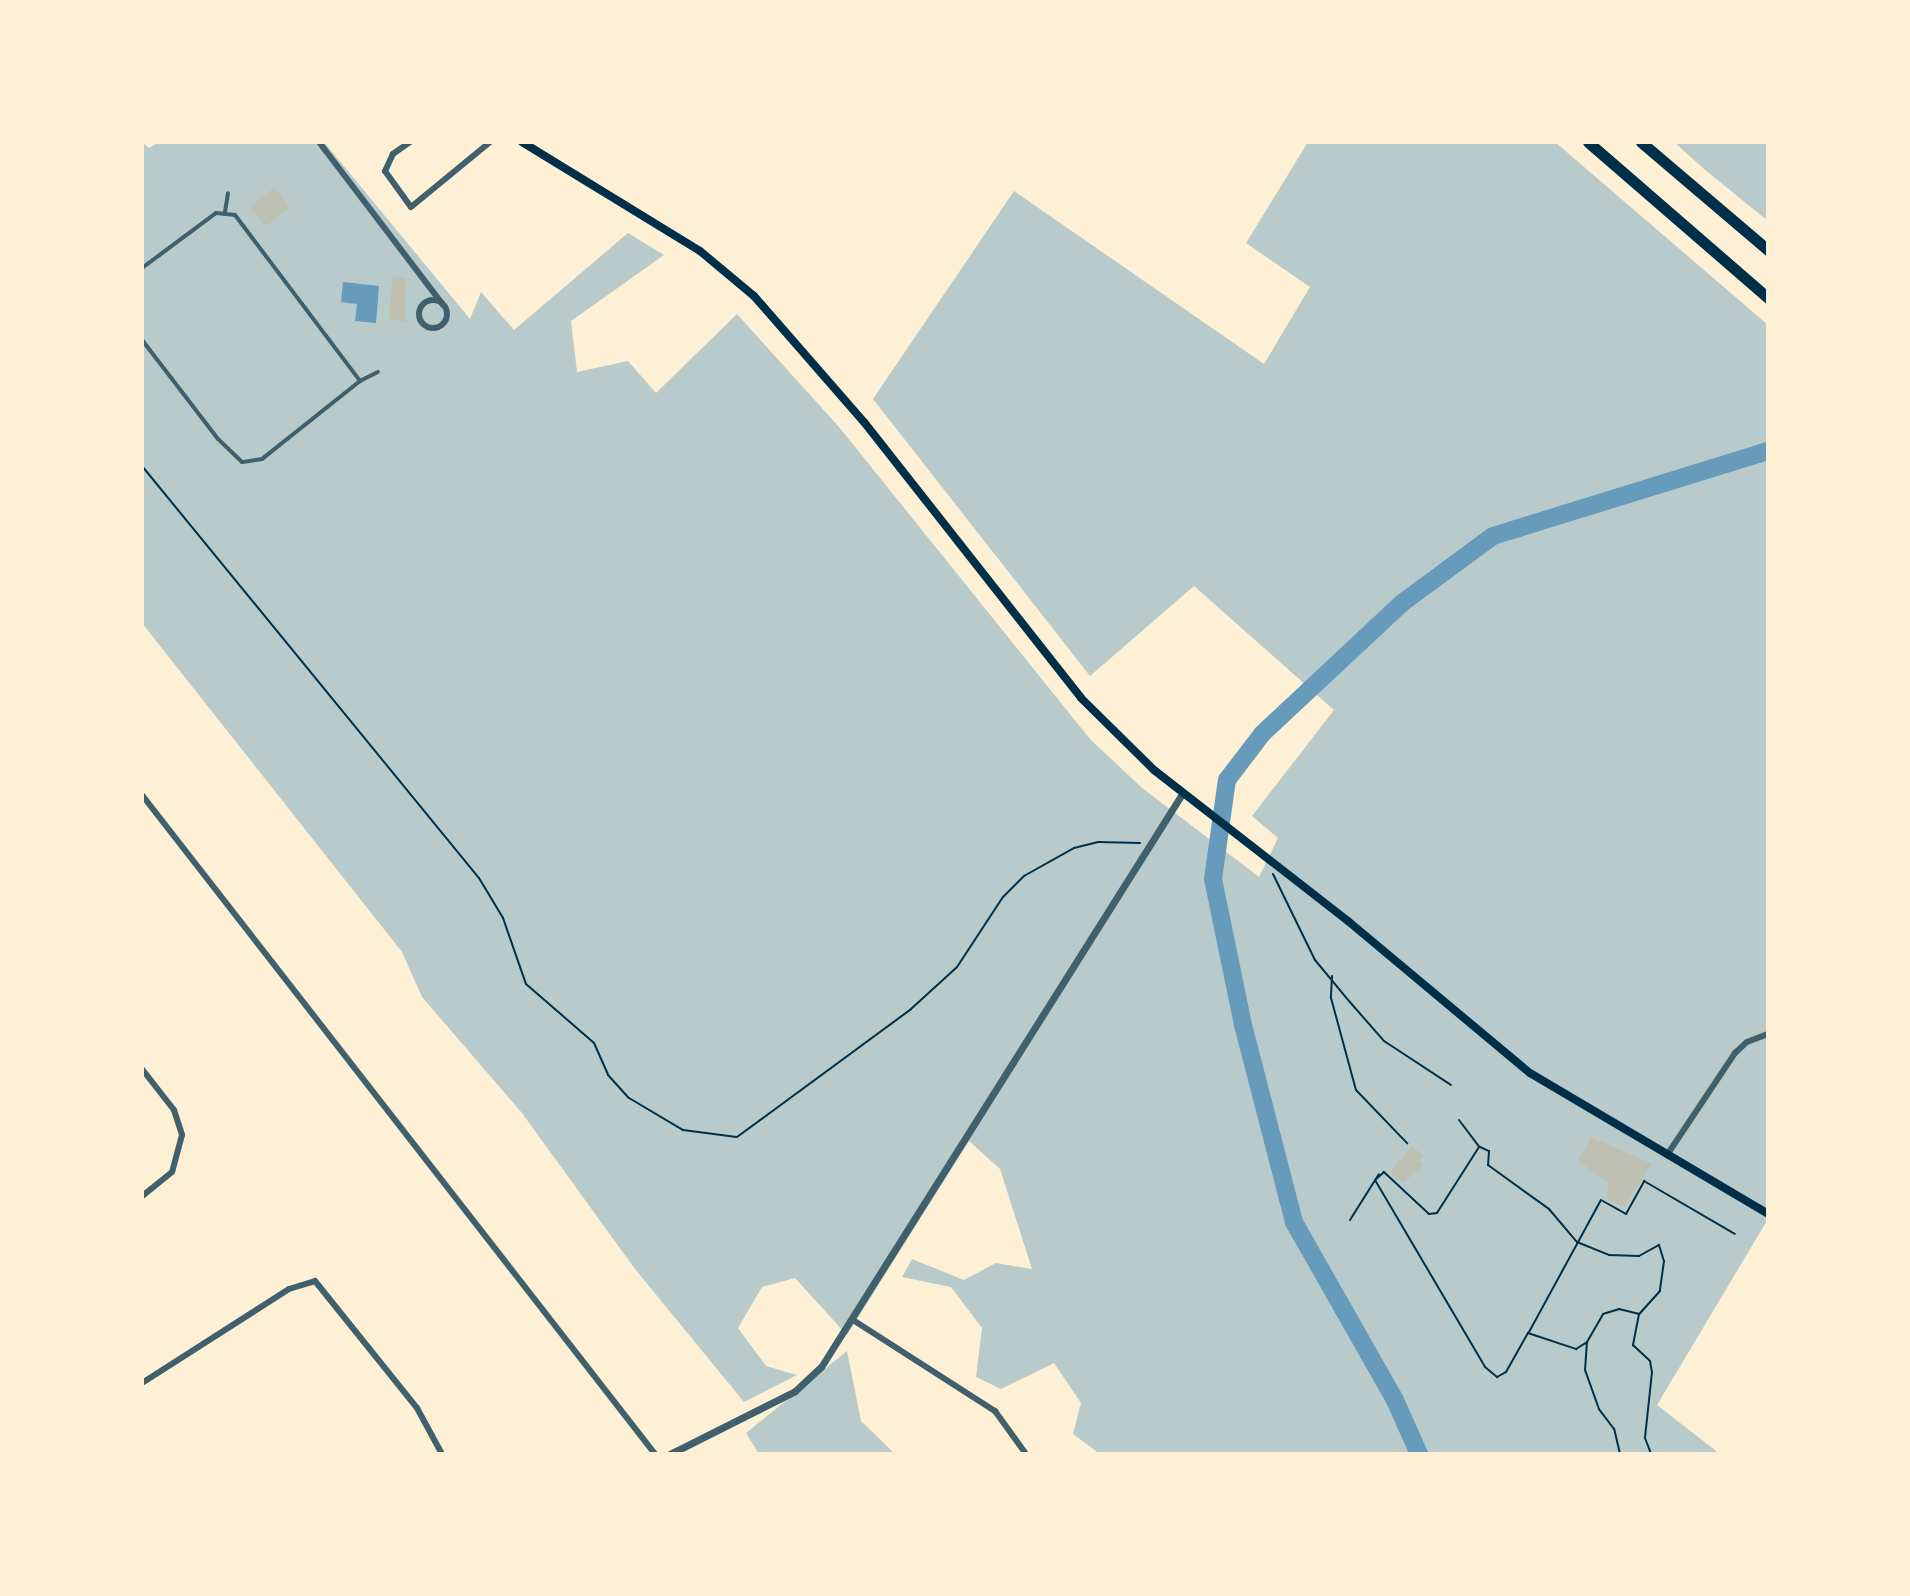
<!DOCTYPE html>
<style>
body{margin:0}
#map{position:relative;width:1910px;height:1596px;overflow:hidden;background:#fdf0d5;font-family:Rubik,sans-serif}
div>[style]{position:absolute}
.green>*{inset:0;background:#b9caca}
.water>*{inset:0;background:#669bbc}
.river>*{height:18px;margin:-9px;padding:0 9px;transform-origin:9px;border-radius:9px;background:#669bbc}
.building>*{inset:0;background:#bec0b2}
.path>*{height:2px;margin:-1px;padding:0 1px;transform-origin:1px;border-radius:1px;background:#003049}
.pedestrian>*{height:4px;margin:-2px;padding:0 2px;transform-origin:2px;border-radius:2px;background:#3f606c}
.minor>*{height:6px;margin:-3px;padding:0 3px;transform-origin:3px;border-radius:3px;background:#3f606c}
.minor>.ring{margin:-3px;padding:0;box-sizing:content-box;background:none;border:6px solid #3f606c;border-radius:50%}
.tertiary>*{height:7px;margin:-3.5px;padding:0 3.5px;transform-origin:3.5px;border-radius:3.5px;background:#3f606c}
.secondary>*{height:8px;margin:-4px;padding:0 4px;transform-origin:4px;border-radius:4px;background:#003049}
.motorway>*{height:11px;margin:-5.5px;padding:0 5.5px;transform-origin:5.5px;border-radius:5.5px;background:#003049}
span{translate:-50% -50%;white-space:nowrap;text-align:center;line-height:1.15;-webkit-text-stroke:8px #fdf0d5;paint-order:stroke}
.frame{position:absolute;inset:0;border:144px solid #fdf0d5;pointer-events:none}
</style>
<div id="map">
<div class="green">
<div style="clip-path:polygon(142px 142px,149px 148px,159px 142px,324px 142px,470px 319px,481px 292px,514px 330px,628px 233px,664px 255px,571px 321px,577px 372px,628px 361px,656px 393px,737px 314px,839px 427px,1090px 739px,1141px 787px,1259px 877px,1278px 838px,1252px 816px,1334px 710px,1194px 586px,1090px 676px,873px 399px,1014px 191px,1264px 364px,1310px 287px,1246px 243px,1308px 142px,1555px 142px,1768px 325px,1768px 1219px,1657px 1405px,1720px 1454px,1100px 1454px,1073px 1434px,1081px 1403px,1054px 1363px,1001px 1389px,976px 1377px,982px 1328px,951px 1287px,902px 1277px,912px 1259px,964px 1280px,996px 1263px,1032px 1269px,1000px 1169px,969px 1141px,847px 1335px,795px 1278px,762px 1287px,738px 1328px,766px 1366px,797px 1375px,744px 1402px,635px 1269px,522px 1113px,422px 997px,402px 952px,142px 623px)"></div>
<div style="clip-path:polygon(1674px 142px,1768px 142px,1768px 221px,1704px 169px)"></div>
<div style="clip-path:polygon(847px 1351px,861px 1421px,895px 1454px,759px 1454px,746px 1433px)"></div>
</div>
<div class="water">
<div style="clip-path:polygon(343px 282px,379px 286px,376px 323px,355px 321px,357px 304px,341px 302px)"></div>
</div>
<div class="river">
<div style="left:1419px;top:1454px;width:59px;rotate:-114deg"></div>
<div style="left:1395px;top:1400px;width:205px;rotate:-119.6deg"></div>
<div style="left:1294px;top:1222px;width:203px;rotate:-104.5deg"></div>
<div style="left:1243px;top:1025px;width:149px;rotate:-101.6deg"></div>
<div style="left:1213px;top:879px;width:100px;rotate:-82deg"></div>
<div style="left:1227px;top:780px;width:58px;rotate:-52.7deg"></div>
<div style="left:1262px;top:734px;width:192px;rotate:-43.1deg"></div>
<div style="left:1402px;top:603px;width:113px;rotate:-36.4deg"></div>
<div style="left:1493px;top:536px;width:288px;rotate:-17.2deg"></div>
</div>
<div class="building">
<div style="clip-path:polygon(274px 188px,290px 207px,266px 226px,250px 207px)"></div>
<div style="clip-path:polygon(393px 276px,406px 278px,405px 322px,389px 319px)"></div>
<div style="clip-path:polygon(1591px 1137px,1652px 1164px,1624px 1207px,1607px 1199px,1608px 1182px,1578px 1161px)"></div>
<div style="clip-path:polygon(1412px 1146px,1424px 1156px,1419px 1161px,1424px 1165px,1403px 1183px,1390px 1172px)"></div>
</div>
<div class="path">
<div style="left:142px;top:466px;width:532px;rotate:50.72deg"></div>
<div style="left:479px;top:878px;width:47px;rotate:59deg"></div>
<div style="left:503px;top:918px;width:70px;rotate:70.8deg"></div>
<div style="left:526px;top:984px;width:90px;rotate:40.9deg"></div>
<div style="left:594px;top:1043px;width:35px;rotate:66deg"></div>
<div style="left:608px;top:1075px;width:31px;rotate:48deg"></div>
<div style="left:629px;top:1098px;width:63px;rotate:30.7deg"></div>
<div style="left:683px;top:1130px;width:54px;rotate:7.4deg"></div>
<div style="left:737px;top:1137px;width:216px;rotate:-36.3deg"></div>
<div style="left:911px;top:1009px;width:62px;rotate:-42.4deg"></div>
<div style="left:957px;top:967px;width:84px;rotate:-56.7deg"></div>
<div style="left:1003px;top:897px;width:30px;rotate:-45deg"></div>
<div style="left:1024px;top:876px;width:57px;rotate:-29.2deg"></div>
<div style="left:1074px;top:848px;width:25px;rotate:-14deg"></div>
<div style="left:1098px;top:842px;width:42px;rotate:1.4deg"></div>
<div style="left:1273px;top:874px;width:96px;rotate:64deg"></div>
<div style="left:1315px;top:960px;width:53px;rotate:50.3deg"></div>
<div style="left:1349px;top:1001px;width:53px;rotate:48.8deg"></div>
<div style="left:1384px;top:1041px;width:80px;rotate:33.3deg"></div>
<div style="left:1332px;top:976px;width:22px;rotate:93deg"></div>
<div style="left:1331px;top:998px;width:95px;rotate:74.8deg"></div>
<div style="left:1356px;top:1090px;width:74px;rotate:46.1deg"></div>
<div style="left:1459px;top:1120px;width:34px;rotate:53deg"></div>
<div style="left:1479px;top:1147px;width:78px;rotate:122.5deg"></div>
<div style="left:1437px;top:1213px;width:8px;rotate:173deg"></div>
<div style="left:1429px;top:1214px;width:62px;rotate:-137deg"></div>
<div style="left:1384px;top:1172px;width:12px;rotate:138deg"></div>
<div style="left:1375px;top:1180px;width:217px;rotate:59.5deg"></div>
<div style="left:1485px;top:1367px;width:16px;rotate:40deg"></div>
<div style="left:1497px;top:1377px;width:10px;rotate:-29deg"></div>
<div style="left:1506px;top:1372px;width:45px;rotate:-60.6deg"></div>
<div style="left:1528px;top:1333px;width:51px;rotate:18.4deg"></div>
<div style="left:1576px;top:1349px;width:13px;rotate:-32deg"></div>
<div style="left:1480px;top:1147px;width:10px;rotate:24deg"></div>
<div style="left:1489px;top:1151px;width:14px;rotate:94deg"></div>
<div style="left:1488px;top:1165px;width:75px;rotate:35.8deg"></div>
<div style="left:1549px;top:1209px;width:43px;rotate:49.7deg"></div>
<div style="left:1577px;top:1242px;width:35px;rotate:22deg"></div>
<div style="left:1609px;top:1255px;width:30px;rotate:2deg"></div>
<div style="left:1639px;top:1256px;width:23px;rotate:-29deg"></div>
<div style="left:1659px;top:1245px;width:17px;rotate:73deg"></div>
<div style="left:1664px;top:1261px;width:30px;rotate:98deg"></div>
<div style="left:1660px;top:1291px;width:31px;rotate:132deg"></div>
<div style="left:1639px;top:1314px;width:32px;rotate:101deg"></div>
<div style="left:1633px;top:1345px;width:23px;rotate:43deg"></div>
<div style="left:1650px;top:1361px;width:11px;rotate:80deg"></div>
<div style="left:1652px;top:1372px;width:66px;rotate:96.1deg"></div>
<div style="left:1645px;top:1438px;width:17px;rotate:69deg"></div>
<div style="left:1350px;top:1220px;width:54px;rotate:-57.8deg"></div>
<div style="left:1529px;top:1332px;width:150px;rotate:-61.4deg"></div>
<div style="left:1601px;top:1200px;width:29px;rotate:29deg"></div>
<div style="left:1626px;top:1214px;width:38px;rotate:-61deg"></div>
<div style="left:1644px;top:1181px;width:105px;rotate:30.2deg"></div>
<div style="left:1620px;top:1454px;width:26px;rotate:-103deg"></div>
<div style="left:1614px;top:1429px;width:25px;rotate:-127deg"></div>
<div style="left:1599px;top:1409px;width:41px;rotate:-109.7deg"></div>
<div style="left:1585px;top:1370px;width:28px;rotate:-86deg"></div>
<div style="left:1587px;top:1342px;width:32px;rotate:-60deg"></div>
<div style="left:1603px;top:1314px;width:17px;rotate:-17deg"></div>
<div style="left:1619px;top:1309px;width:21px;rotate:14deg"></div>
</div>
<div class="pedestrian">
<div style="left:225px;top:212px;width:19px;rotate:-81deg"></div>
<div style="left:142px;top:268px;width:92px;rotate:-36.6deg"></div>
<div style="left:216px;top:213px;width:19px;rotate:6deg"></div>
<div style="left:235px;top:215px;width:208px;rotate:53deg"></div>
<div style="left:360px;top:381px;width:125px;rotate:141.5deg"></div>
<div style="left:262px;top:459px;width:20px;rotate:171deg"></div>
<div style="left:242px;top:462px;width:33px;rotate:-136deg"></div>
<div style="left:218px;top:439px;width:125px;rotate:-127.5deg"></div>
<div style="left:360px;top:381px;width:20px;rotate:-27deg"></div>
</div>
<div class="minor">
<div style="left:319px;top:142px;width:205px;rotate:52.7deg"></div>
<div style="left:410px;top:142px;width:21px;rotate:145deg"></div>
<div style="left:393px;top:154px;width:19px;rotate:115deg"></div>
<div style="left:385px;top:171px;width:44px;rotate:54.2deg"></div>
<div style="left:411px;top:207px;width:102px;rotate:-39.4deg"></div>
<div class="ring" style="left:419px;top:300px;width:22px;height:22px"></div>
<div style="left:142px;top:795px;width:835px;rotate:52.1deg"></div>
<div style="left:142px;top:1069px;width:52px;rotate:52deg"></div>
<div style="left:174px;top:1110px;width:26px;rotate:72deg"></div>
<div style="left:182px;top:1135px;width:38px;rotate:105deg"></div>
<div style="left:172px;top:1172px;width:38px;rotate:141deg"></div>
<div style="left:1667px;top:1155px;width:123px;rotate:-56.3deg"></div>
<div style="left:1735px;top:1053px;width:16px;rotate:-43deg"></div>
<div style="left:1747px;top:1042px;width:22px;rotate:-21deg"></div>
<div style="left:853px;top:1320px;width:169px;rotate:32.7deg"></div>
<div style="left:995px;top:1411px;width:53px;rotate:54.2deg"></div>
<div style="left:142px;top:1383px;width:174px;rotate:-32.6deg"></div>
<div style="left:289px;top:1289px;width:27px;rotate:-17deg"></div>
<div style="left:315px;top:1281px;width:163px;rotate:51.2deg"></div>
<div style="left:417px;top:1408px;width:52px;rotate:61.5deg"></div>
</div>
<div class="tertiary">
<div style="left:670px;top:1454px;width:140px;rotate:-26.7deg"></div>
<div style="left:795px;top:1391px;width:35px;rotate:-43deg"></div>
<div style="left:821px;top:1367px;width:677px;rotate:-57.79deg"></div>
</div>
<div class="secondary">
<div style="left:522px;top:142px;width:209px;rotate:31.5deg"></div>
<div style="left:700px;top:251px;width:70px;rotate:39.8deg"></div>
<div style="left:754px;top:296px;width:167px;rotate:48.9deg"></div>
<div style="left:864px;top:422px;width:351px;rotate:51.8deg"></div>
<div style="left:1081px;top:698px;width:103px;rotate:44.6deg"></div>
<div style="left:1154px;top:770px;width:246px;rotate:37.9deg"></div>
<div style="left:1348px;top:921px;width:237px;rotate:39.9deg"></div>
<div style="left:1530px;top:1073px;width:277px;rotate:30.6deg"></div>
</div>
<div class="motorway">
<div style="left:1588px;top:142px;width:238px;rotate:40.9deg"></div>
<div style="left:1641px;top:142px;width:167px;rotate:40.4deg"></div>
</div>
<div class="frame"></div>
</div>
